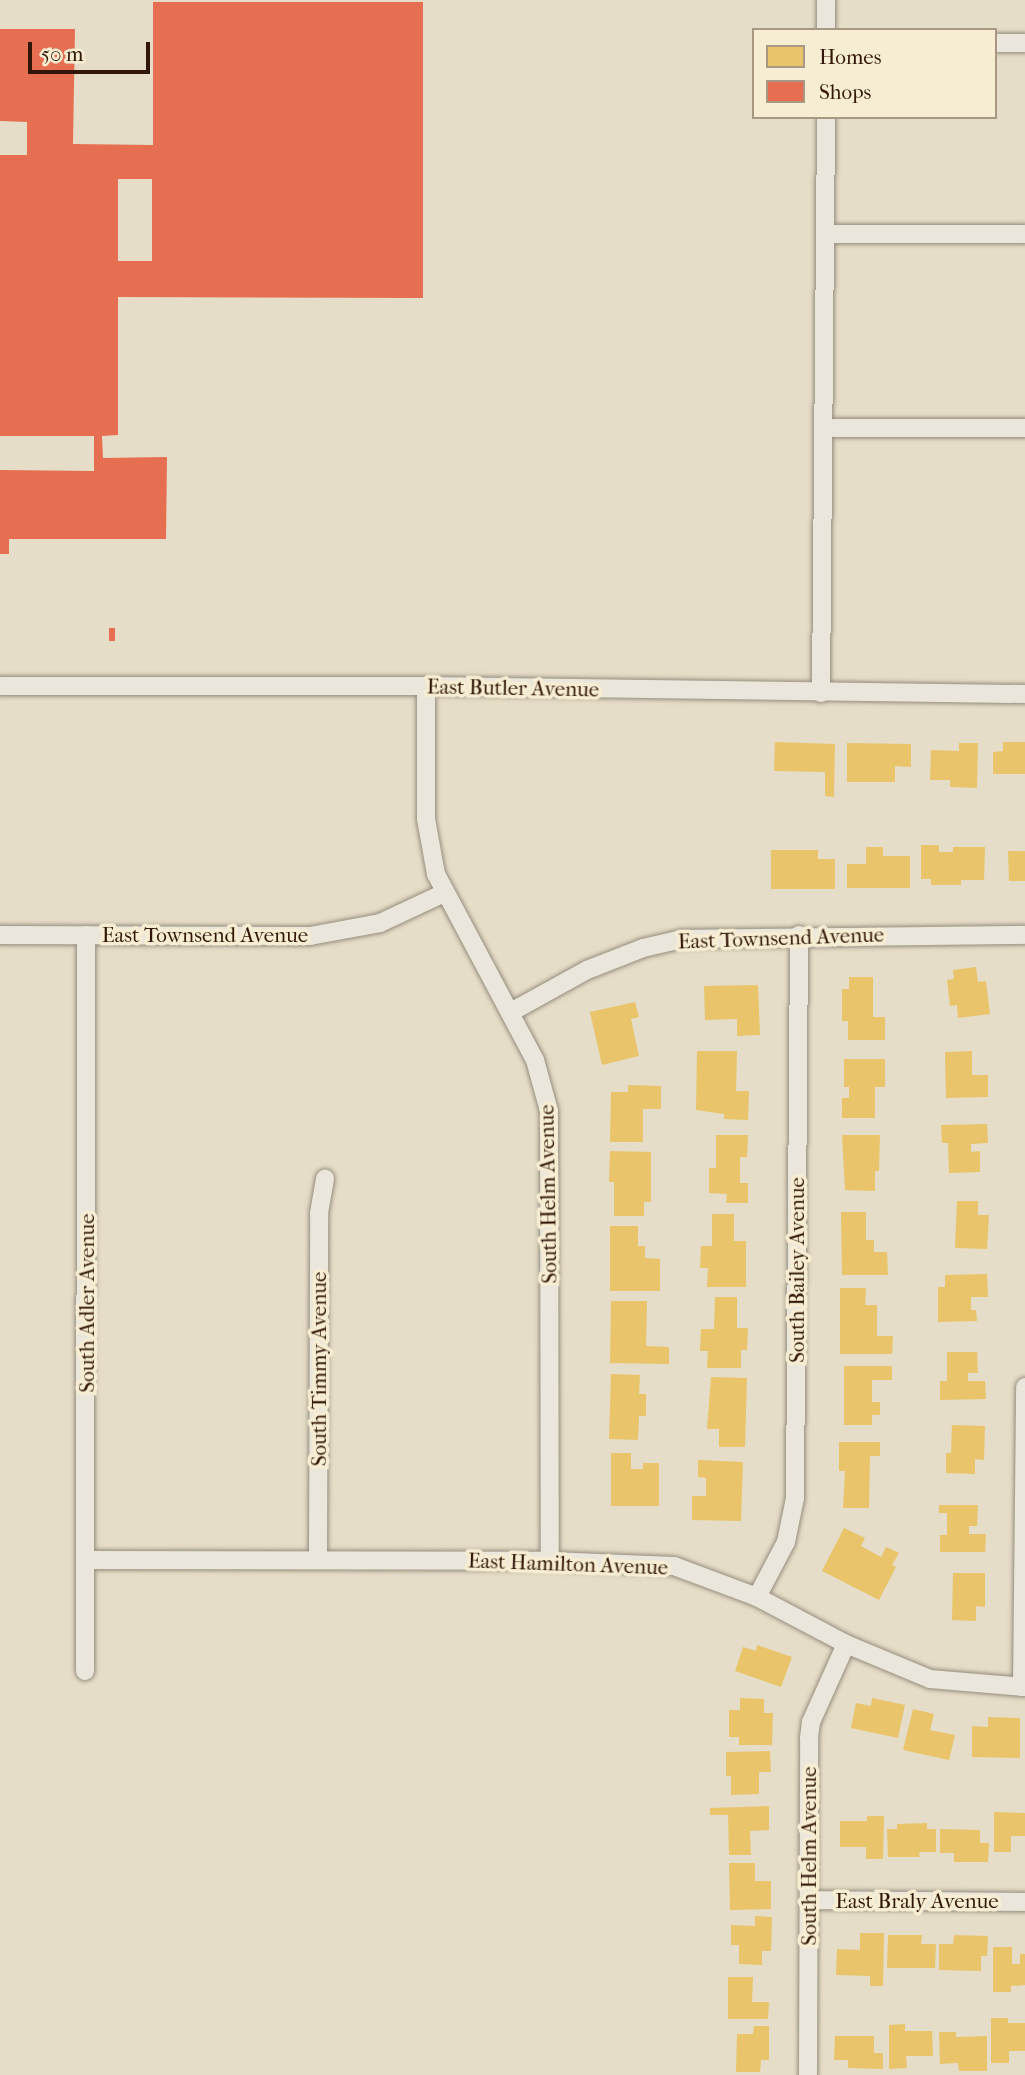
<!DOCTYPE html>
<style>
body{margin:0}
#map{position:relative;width:1025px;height:2075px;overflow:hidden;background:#e5ddc7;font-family:"IM FELL French Canon",serif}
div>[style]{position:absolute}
.homes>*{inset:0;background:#e9c46a}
.shops>*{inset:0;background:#e76f51}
.roads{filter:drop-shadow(0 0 2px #958d7f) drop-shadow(0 0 2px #958d7f)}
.minor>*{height:18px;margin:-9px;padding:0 9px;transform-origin:9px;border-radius:9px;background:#eae6db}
span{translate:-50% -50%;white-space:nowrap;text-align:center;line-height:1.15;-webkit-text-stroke:7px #f7edd2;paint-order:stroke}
.street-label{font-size:21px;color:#321709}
.legend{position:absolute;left:752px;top:28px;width:245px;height:91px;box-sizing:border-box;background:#f7edd2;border:2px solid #a89782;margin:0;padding:9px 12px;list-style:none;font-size:21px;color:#321709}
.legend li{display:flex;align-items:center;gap:14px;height:35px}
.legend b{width:35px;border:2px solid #a89782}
.scale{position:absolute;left:28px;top:42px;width:122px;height:32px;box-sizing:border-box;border:4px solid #321709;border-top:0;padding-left:9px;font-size:21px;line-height:24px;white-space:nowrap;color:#321709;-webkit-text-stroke:5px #f7edd2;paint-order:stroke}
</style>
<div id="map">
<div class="homes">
<div style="clip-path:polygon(775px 742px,835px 744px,834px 797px,825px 796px,825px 772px,774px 771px)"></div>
<div style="clip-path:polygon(1003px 742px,1025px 742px,1025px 774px,993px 774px,993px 752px,1003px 751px)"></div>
<div style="clip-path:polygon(847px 743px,911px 744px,911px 767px,895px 766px,895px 782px,847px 782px)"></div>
<div style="clip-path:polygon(959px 743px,978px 743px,977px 788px,950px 787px,950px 780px,930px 780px,931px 750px,959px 751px)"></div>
<div style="clip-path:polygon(921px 845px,939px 845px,939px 852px,953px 852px,953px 847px,985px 847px,984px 880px,961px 880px,961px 885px,931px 885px,931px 879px,921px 879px)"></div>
<div style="clip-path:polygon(866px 847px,883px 847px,883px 856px,910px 856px,910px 888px,847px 888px,847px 864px,866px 864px)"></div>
<div style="clip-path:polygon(771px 850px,818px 850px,818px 859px,835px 859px,835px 889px,771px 889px)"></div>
<div style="clip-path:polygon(1008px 851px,1025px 851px,1025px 881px,1009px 881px)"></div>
<div style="clip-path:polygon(976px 967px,978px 982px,986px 981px,990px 1014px,958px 1018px,957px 1005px,950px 1006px,947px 980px,954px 979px,953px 970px)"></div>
<div style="clip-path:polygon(849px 977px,873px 977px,873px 1017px,885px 1017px,885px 1040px,848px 1040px,848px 1021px,842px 1021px,842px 989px,849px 989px)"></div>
<div style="clip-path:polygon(758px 985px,760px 1035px,737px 1036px,737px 1019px,705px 1020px,704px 986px)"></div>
<div style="clip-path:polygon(635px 1002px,639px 1017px,631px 1019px,639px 1056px,602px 1065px,590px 1012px)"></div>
<div style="clip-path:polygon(697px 1051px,737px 1051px,736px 1091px,749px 1091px,748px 1120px,724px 1119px,724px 1114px,696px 1110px)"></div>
<div style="clip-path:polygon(972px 1051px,972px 1075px,988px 1075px,988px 1097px,946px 1098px,945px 1052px)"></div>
<div style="clip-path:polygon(844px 1059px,885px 1059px,885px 1087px,875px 1087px,875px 1118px,842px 1118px,842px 1098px,849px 1098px,849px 1087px,844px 1087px)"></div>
<div style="clip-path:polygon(628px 1085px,661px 1086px,661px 1109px,643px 1109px,643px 1142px,610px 1142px,611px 1092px,628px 1092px)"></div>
<div style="clip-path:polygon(987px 1124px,988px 1143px,971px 1144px,971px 1152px,980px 1151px,980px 1172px,949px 1173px,948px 1143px,942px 1143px,941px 1125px)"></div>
<div style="clip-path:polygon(716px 1135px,748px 1135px,747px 1157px,740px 1157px,740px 1183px,748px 1183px,748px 1203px,726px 1203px,727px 1194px,709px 1193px,709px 1168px,716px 1168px)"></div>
<div style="clip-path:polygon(842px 1135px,880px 1135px,879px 1171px,875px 1171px,875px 1191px,845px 1190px)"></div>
<div style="clip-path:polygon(610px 1151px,651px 1152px,651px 1202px,644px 1202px,644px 1216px,614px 1216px,614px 1182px,609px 1182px)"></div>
<div style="clip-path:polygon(957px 1201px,978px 1201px,978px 1215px,989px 1215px,987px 1249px,955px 1248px)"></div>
<div style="clip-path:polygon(841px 1212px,866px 1212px,866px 1240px,874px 1240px,874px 1252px,887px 1252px,888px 1275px,842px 1275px)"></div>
<div style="clip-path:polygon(712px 1214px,734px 1214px,734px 1241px,746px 1241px,746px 1287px,707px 1287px,708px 1268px,700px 1268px,701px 1246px,712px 1246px)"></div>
<div style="clip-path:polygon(610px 1226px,638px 1226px,638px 1246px,645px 1246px,645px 1258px,660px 1259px,660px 1291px,610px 1291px)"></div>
<div style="clip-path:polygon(987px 1274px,988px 1297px,971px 1297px,971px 1310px,976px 1310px,977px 1321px,938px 1322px,938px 1287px,945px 1287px,945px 1275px)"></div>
<div style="clip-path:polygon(840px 1288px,866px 1288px,865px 1305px,877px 1305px,877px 1336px,893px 1336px,892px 1354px,840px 1354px)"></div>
<div style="clip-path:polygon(715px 1297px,737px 1297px,737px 1328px,748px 1328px,747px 1350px,741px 1350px,741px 1368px,707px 1368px,708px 1351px,700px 1351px,701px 1329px,714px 1329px)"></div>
<div style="clip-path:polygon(611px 1301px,647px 1301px,646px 1346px,669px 1347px,669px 1364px,610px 1363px)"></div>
<div style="clip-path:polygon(947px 1352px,977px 1352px,978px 1373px,968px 1373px,968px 1381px,985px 1381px,986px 1399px,940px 1400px,940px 1381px,947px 1381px)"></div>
<div style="clip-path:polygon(844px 1366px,892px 1366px,892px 1380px,872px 1380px,872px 1402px,880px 1402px,880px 1415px,872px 1415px,872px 1425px,844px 1425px)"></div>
<div style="clip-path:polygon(611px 1374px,640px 1375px,639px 1394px,646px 1394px,646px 1416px,639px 1416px,638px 1440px,609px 1439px)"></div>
<div style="clip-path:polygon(711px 1377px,747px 1378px,745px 1447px,719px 1447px,719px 1429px,707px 1429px)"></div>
<div style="clip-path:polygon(952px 1425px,985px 1426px,984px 1460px,975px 1459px,975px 1474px,946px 1473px,946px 1453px,951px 1453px)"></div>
<div style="clip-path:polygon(839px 1442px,880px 1442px,880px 1456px,870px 1456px,869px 1508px,843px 1508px,845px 1471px,839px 1471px)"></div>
<div style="clip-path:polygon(611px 1453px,631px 1453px,631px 1469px,643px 1469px,643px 1463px,659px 1463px,659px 1506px,611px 1506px)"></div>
<div style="clip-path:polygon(698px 1460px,743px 1462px,741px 1521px,692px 1520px,692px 1496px,706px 1496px,706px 1478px,698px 1477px)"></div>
<div style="clip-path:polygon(939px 1505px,978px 1505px,977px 1526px,969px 1526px,969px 1534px,986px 1534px,985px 1552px,940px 1552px,940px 1535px,947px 1535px,947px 1513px,939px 1513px)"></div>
<div style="clip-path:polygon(844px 1528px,865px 1538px,861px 1546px,881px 1557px,886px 1547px,899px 1553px,892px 1565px,896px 1567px,879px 1600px,822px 1571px)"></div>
<div style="clip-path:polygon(953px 1573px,985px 1573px,985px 1607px,976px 1606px,976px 1621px,952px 1620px)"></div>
<div style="clip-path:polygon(757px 1645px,792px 1657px,781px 1687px,735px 1671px,743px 1647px,756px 1651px)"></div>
<div style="clip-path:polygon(740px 1698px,764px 1699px,764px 1713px,773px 1713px,772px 1745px,739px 1745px,739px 1737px,729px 1737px,729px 1710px,740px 1710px)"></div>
<div style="clip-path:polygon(872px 1698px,905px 1705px,898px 1738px,851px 1728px,856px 1703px,871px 1706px)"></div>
<div style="clip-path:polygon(913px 1709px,934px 1714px,930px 1730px,955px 1735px,949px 1760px,903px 1750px)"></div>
<div style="clip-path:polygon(988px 1717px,1020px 1718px,1020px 1758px,972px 1757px,972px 1726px,988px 1727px)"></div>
<div style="clip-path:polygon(770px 1751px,771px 1772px,759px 1772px,759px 1794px,731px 1795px,731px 1776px,726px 1776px,726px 1752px)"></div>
<div style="clip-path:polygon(769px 1806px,769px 1830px,750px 1831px,751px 1855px,729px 1855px,728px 1815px,710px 1815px,710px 1808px)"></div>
<div style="clip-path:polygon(994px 1812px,1025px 1813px,1025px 1836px,1011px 1836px,1011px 1852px,994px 1852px)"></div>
<div style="clip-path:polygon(867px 1816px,884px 1816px,883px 1859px,866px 1859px,866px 1847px,840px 1847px,840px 1821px,867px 1821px)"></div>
<div style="clip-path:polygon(927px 1823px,927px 1829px,936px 1829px,936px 1852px,919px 1852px,920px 1857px,888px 1857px,887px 1829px,897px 1829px,897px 1824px)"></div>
<div style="clip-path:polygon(940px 1829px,980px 1830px,980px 1843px,989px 1843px,988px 1862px,954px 1862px,954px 1853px,940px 1853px)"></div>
<div style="clip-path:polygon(729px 1863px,755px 1863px,755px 1881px,771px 1881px,771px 1909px,730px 1910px)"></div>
<div style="clip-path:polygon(755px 1916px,772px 1917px,771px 1951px,762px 1951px,762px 1965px,739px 1964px,739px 1945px,731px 1945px,731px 1925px,755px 1926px)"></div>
<div style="clip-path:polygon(860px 1933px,884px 1933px,883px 1986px,870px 1986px,870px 1976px,836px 1975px,837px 1949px,860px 1950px)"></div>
<div style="clip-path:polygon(888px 1935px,922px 1935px,921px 1944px,936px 1944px,935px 1968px,887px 1968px)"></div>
<div style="clip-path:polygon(954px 1935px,988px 1936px,987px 1956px,981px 1956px,981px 1971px,939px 1970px,939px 1944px,953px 1944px)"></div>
<div style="clip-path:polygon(993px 1947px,1012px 1947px,1012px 1964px,1020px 1964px,1020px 1954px,1025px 1954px,1025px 1985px,1011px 1986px,1011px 1992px,993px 1992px)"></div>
<div style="clip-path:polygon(728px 1977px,753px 1977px,752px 2002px,769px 2002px,768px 2019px,728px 2019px)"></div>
<div style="clip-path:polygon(991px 2018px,1008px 2018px,1008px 2023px,1025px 2023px,1025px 2051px,1009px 2051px,1009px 2063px,991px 2063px)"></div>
<div style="clip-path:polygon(905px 2024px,905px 2031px,932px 2031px,933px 2056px,906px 2056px,907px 2068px,889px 2069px,889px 2025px)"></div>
<div style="clip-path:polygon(754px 2026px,769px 2026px,769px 2060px,761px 2060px,760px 2072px,736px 2072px,737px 2034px,753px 2034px)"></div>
<div style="clip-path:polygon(939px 2032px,956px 2032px,956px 2037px,987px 2036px,987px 2071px,959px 2071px,958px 2063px,940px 2064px)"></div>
<div style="clip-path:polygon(835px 2036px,874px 2036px,874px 2053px,883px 2053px,883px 2069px,848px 2068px,848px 2060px,834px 2060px)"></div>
</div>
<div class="shops">
<div style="clip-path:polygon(evenodd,153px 2px,423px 2px,423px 298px,118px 297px,118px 435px,102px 436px,103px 458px,167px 457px,166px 539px,9px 539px,9px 554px,0 554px,0 470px,94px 471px,94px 436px,0 436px,0 155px,27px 155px,27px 122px,0 121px,0 29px,75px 29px,73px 144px,153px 145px,153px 2px,118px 179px,152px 179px,152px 261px,118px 261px,118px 179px)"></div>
<div style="clip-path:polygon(109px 628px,115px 628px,115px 641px,109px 641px)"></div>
</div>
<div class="roads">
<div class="minor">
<div style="left:826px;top:0;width:30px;rotate:90deg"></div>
<div style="left:995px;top:43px;width:30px"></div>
<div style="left:825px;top:234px;width:200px"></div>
<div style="left:823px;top:428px;width:202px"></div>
<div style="left:0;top:686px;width:426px"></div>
<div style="left:426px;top:686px;width:599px;rotate:0.77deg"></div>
<div style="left:426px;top:686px;width:133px;rotate:90deg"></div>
<div style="left:426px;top:819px;width:56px;rotate:79.7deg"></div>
<div style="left:436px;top:874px;width:211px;rotate:62deg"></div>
<div style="left:535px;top:1060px;width:53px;rotate:74.6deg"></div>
<div style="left:549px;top:1111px;width:450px;rotate:89.9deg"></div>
<div style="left:821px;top:693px;width:576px;rotate:-89.5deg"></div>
<div style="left:0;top:935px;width:310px;rotate:0.2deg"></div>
<div style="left:310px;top:936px;width:71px;rotate:-10.5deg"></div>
<div style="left:380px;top:923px;width:71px;rotate:-25.1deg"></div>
<div style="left:511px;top:1012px;width:87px;rotate:-28.9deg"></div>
<div style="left:587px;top:970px;width:60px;rotate:-21.4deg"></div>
<div style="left:643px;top:948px;width:40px;rotate:-13deg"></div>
<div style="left:682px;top:939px;width:343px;rotate:-0.7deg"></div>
<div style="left:87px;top:1560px;width:463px;rotate:0.1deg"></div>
<div style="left:550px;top:1561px;width:124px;rotate:2.3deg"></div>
<div style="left:674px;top:1566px;width:89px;rotate:20.5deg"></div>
<div style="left:757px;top:1597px;width:101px;rotate:27.8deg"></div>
<div style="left:846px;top:1644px;width:91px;rotate:22.6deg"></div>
<div style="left:930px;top:1679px;width:95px;rotate:4.8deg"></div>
<div style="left:318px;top:1560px;width:347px;rotate:-89.8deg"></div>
<div style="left:319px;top:1213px;width:35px;rotate:-80deg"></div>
<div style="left:757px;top:1597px;width:62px;rotate:-62.2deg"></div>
<div style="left:786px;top:1542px;width:45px;rotate:-78.4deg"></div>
<div style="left:795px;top:1498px;width:563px;rotate:-89.59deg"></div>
<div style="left:85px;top:1671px;width:736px;rotate:-89.92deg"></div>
<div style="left:1022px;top:1687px;width:300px;rotate:-89.4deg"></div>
<div style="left:809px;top:1900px;width:216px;rotate:0.5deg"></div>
<div style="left:808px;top:2075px;width:337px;rotate:-89.8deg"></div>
<div style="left:809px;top:1738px;width:16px;rotate:-83deg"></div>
<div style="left:811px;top:1722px;width:85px;rotate:-65.8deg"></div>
</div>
</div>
<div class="street-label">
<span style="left:513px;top:688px;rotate:1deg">East Butler Avenue</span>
<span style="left:205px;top:935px">East Townsend Avenue</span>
<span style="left:781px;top:938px;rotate:-2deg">East Townsend Avenue</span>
<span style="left:548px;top:1194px;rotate:-91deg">South Helm Avenue</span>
<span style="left:797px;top:1270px;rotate:-90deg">South Bailey Avenue</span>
<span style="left:87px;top:1303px;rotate:-90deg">South Adler Avenue</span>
<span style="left:319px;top:1369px;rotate:-90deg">South Timmy Avenue</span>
<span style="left:568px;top:1564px;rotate:2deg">East Hamilton Avenue</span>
<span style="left:809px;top:1856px;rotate:-90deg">South Helm Avenue</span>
<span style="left:917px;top:1901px">East Braly Avenue</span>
</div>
<ul class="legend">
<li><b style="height:19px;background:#e9c46a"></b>Homes</li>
<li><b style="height:19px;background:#e76f51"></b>Shops</li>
</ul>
<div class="scale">50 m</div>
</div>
